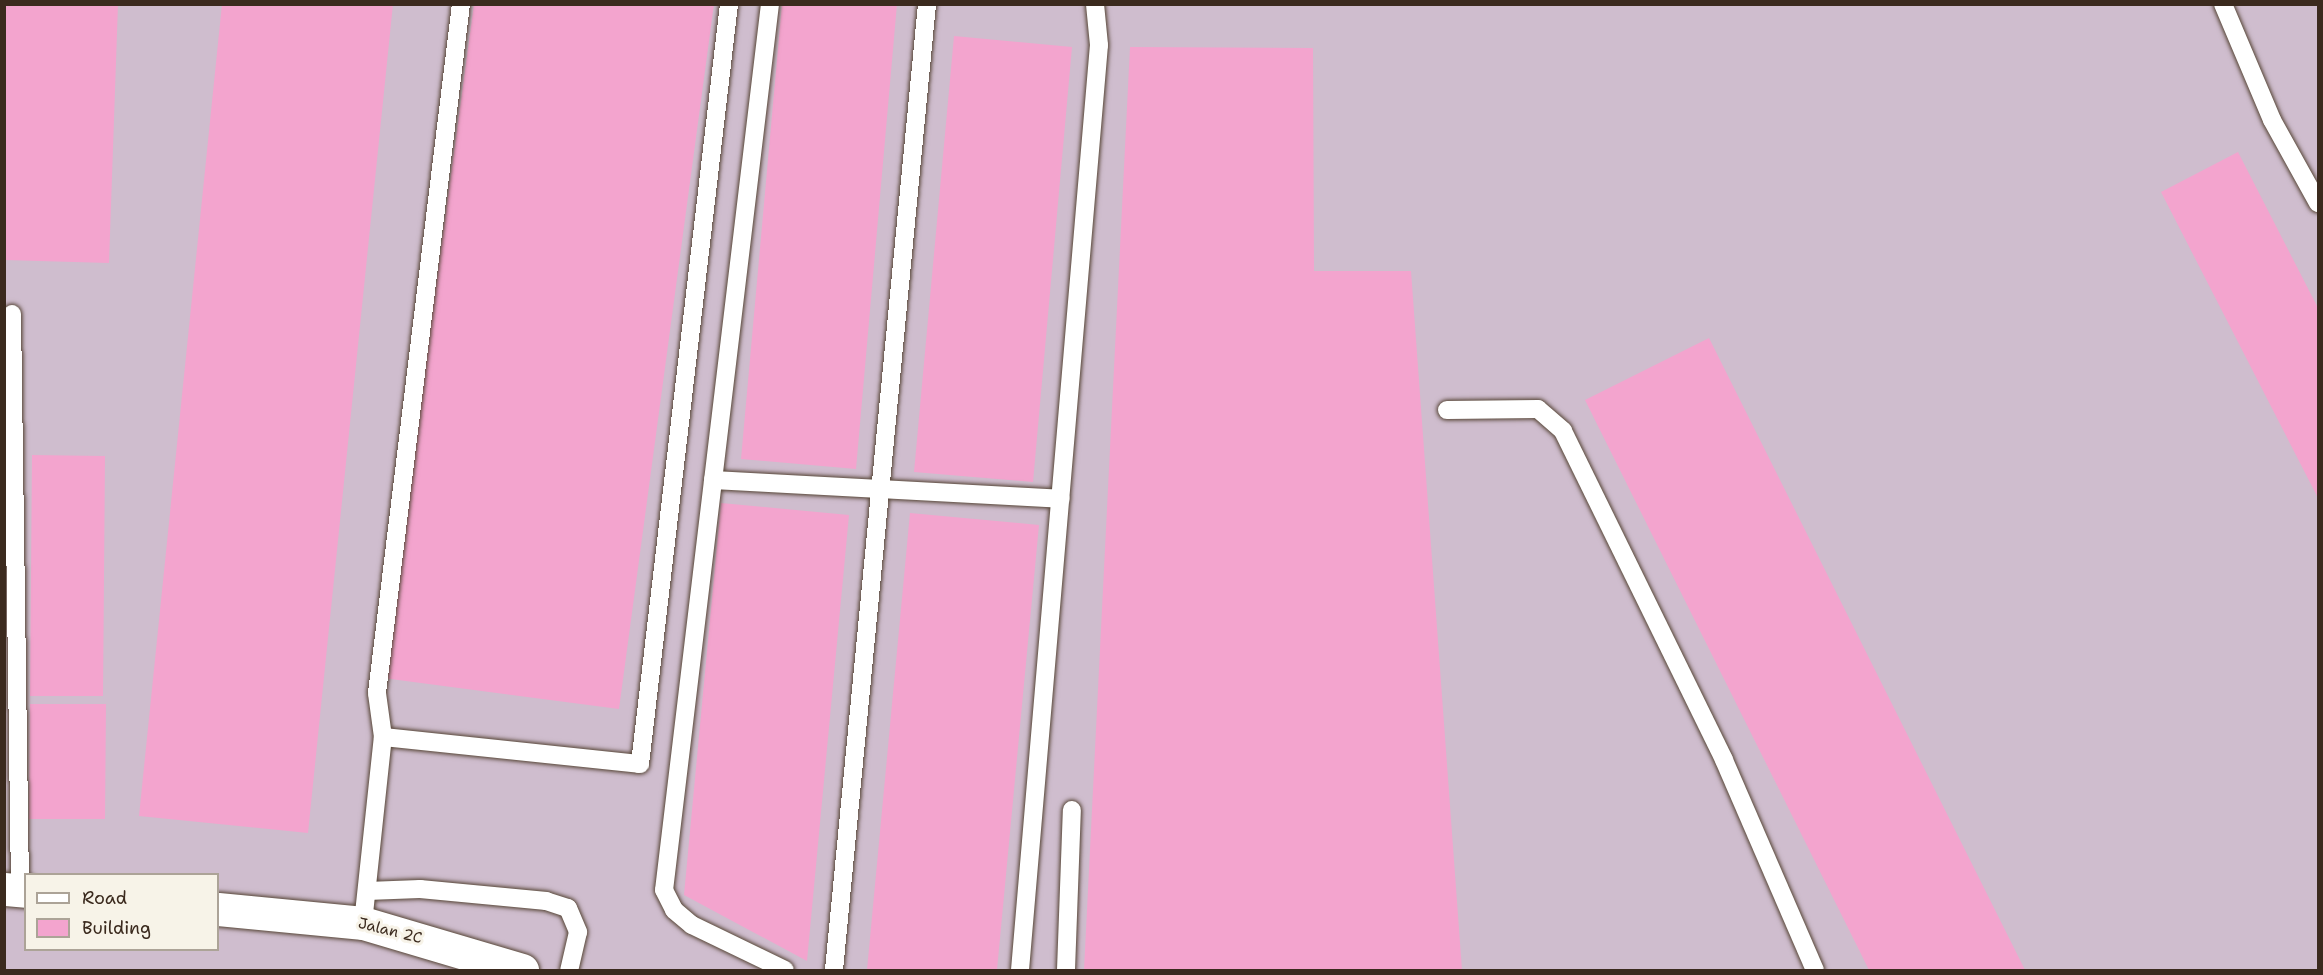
<!DOCTYPE html>
<style>
body{margin:0}
#map{position:relative;width:2323px;height:975px;overflow:hidden;background:#f2dec0;font-family:"Shantell Sans",sans-serif}
div>[style]{position:absolute}
.industrial>*{inset:0;background:#cfbdce}
.building>*{inset:0;background:#f3a4ce}
.roads{filter:drop-shadow(0 0 2px #564536) drop-shadow(0 0 2px #564536)}
.lane>*{height:18px;margin:-9px;padding:0 9px;transform-origin:9px;border-radius:9px;background:#fff}
.street>*{height:33px;margin:-16.5px;padding:0 16.5px;transform-origin:16.5px;border-radius:16.5px;background:#fff}
span{translate:-50% -50%;white-space:nowrap;text-align:center;line-height:1.15;-webkit-text-stroke:6px #f7f3e8;paint-order:stroke}
.street-label{font-size:15px;color:#3b2a1e}
.frame{position:absolute;inset:0;border:6px solid #3b2a1e;pointer-events:none}
.legend{position:absolute;left:24px;top:873px;width:195px;height:78px;box-sizing:border-box;background:#f7f3e8;border:2px solid #aca397;margin:0;padding:8px 10px;list-style:none;font-size:18px;color:#3b2a1e}
.legend li{display:flex;align-items:center;gap:12px;height:30px}
.legend b{width:30px;border:2px solid #aca397}
</style>
<div id="map">
<div class="industrial">
<div style="clip-path:polygon(evenodd,5px 5px,2318px 5px,2318px 970px,5px 970px,5px 5px,26px 874px,218px 874px,218px 950px,26px 950px,26px 874px)"></div>
</div>
<div class="building">
<div style="clip-path:polygon(4px 4px,118px 4px,109px 263px,4px 260px)"></div>
<div style="clip-path:polygon(222px 4px,393px 4px,308px 833px,139px 816px)"></div>
<div style="clip-path:polygon(474px 4px,714px 4px,619px 709px,383px 678px)"></div>
<div style="clip-path:polygon(782px 4px,897px 4px,856px 469px,741px 459px)"></div>
<div style="clip-path:polygon(954px 36px,1072px 47px,1033px 482px,914px 472px)"></div>
<div style="clip-path:polygon(1130px 47px,1313px 48px,1314px 271px,1411px 271px,1462px 970px,1084px 970px)"></div>
<div style="clip-path:polygon(2238px 152px,2318px 308px,2318px 498px,2161px 192px)"></div>
<div style="clip-path:polygon(1709px 338px,2025px 970px,1869px 970px,1585px 400px)"></div>
<div style="clip-path:polygon(32px 455px,105px 456px,103px 696px,30px 696px)"></div>
<div style="clip-path:polygon(721px 503px,849px 515px,807px 961px,684px 895px)"></div>
<div style="clip-path:polygon(910px 513px,1039px 525px,997px 970px,867px 970px)"></div>
<div style="clip-path:polygon(30px 704px,106px 704px,105px 819px,29px 819px)"></div>
</div>
<div class="roads">
<div class="lane">
<div style="left:770px;top:4px;width:892px;rotate:96.82deg"></div>
<div style="left:664px;top:890px;width:22px;rotate:63deg"></div>
<div style="left:674px;top:910px;width:23px;rotate:40deg"></div>
<div style="left:692px;top:925px;width:103px;rotate:25.8deg"></div>
<div style="left:2223px;top:4px;width:126px;rotate:67.1deg"></div>
<div style="left:2272px;top:120px;width:95px;rotate:61deg"></div>
<div style="left:12px;top:314px;width:576px;rotate:89.2deg"></div>
<div style="left:1447px;top:410px;width:91px;rotate:-0.6deg"></div>
<div style="left:1538px;top:409px;width:33px;rotate:41deg"></div>
<div style="left:1563px;top:431px;width:366px;rotate:63.9deg"></div>
<div style="left:1724px;top:760px;width:229px;rotate:66.6deg"></div>
<div style="left:713px;top:480px;width:348px;rotate:3.1deg"></div>
<div style="left:383px;top:737px;width:258px;rotate:6deg"></div>
<div style="left:640px;top:764px;width:765px;rotate:-83.32deg"></div>
<div style="left:367px;top:891px;width:53px;rotate:-2.2deg"></div>
<div style="left:420px;top:889px;width:127px;rotate:5.4deg"></div>
<div style="left:546px;top:901px;width:23px;rotate:18deg"></div>
<div style="left:568px;top:908px;width:26px;rotate:67deg"></div>
<div style="left:578px;top:932px;width:39px;rotate:103deg"></div>
<div style="left:363px;top:923px;width:187px;rotate:-83.9deg"></div>
<div style="left:383px;top:737px;width:44px;rotate:-97.8deg"></div>
<div style="left:377px;top:693px;width:694px;rotate:-83.05deg"></div>
<div style="left:834px;top:970px;width:970px;rotate:-84.5deg"></div>
<div style="left:1020px;top:970px;width:928px;rotate:-85.12deg"></div>
<div style="left:1099px;top:45px;width:41px;rotate:-95.6deg"></div>
<div style="left:1066px;top:970px;width:160px;rotate:-87.9deg"></div>
</div>
<div class="street">
<div style="left:4px;top:889px;width:22px;rotate:5deg"></div>
<div style="left:218px;top:909px;width:146px;rotate:5.5deg"></div>
<div style="left:363px;top:923px;width:166px;rotate:16.5deg"></div>
</div>
</div>
<div class="street-label">
<span style="left:390px;top:931px;rotate:14deg">Jalan 2C</span>
</div>
<div class="frame"></div>
<ul class="legend">
<li><b style="height:8px;background:#fff"></b>Road</li>
<li><b style="height:16px;background:#f3a4ce"></b>Building</li>
</ul>
</div>
